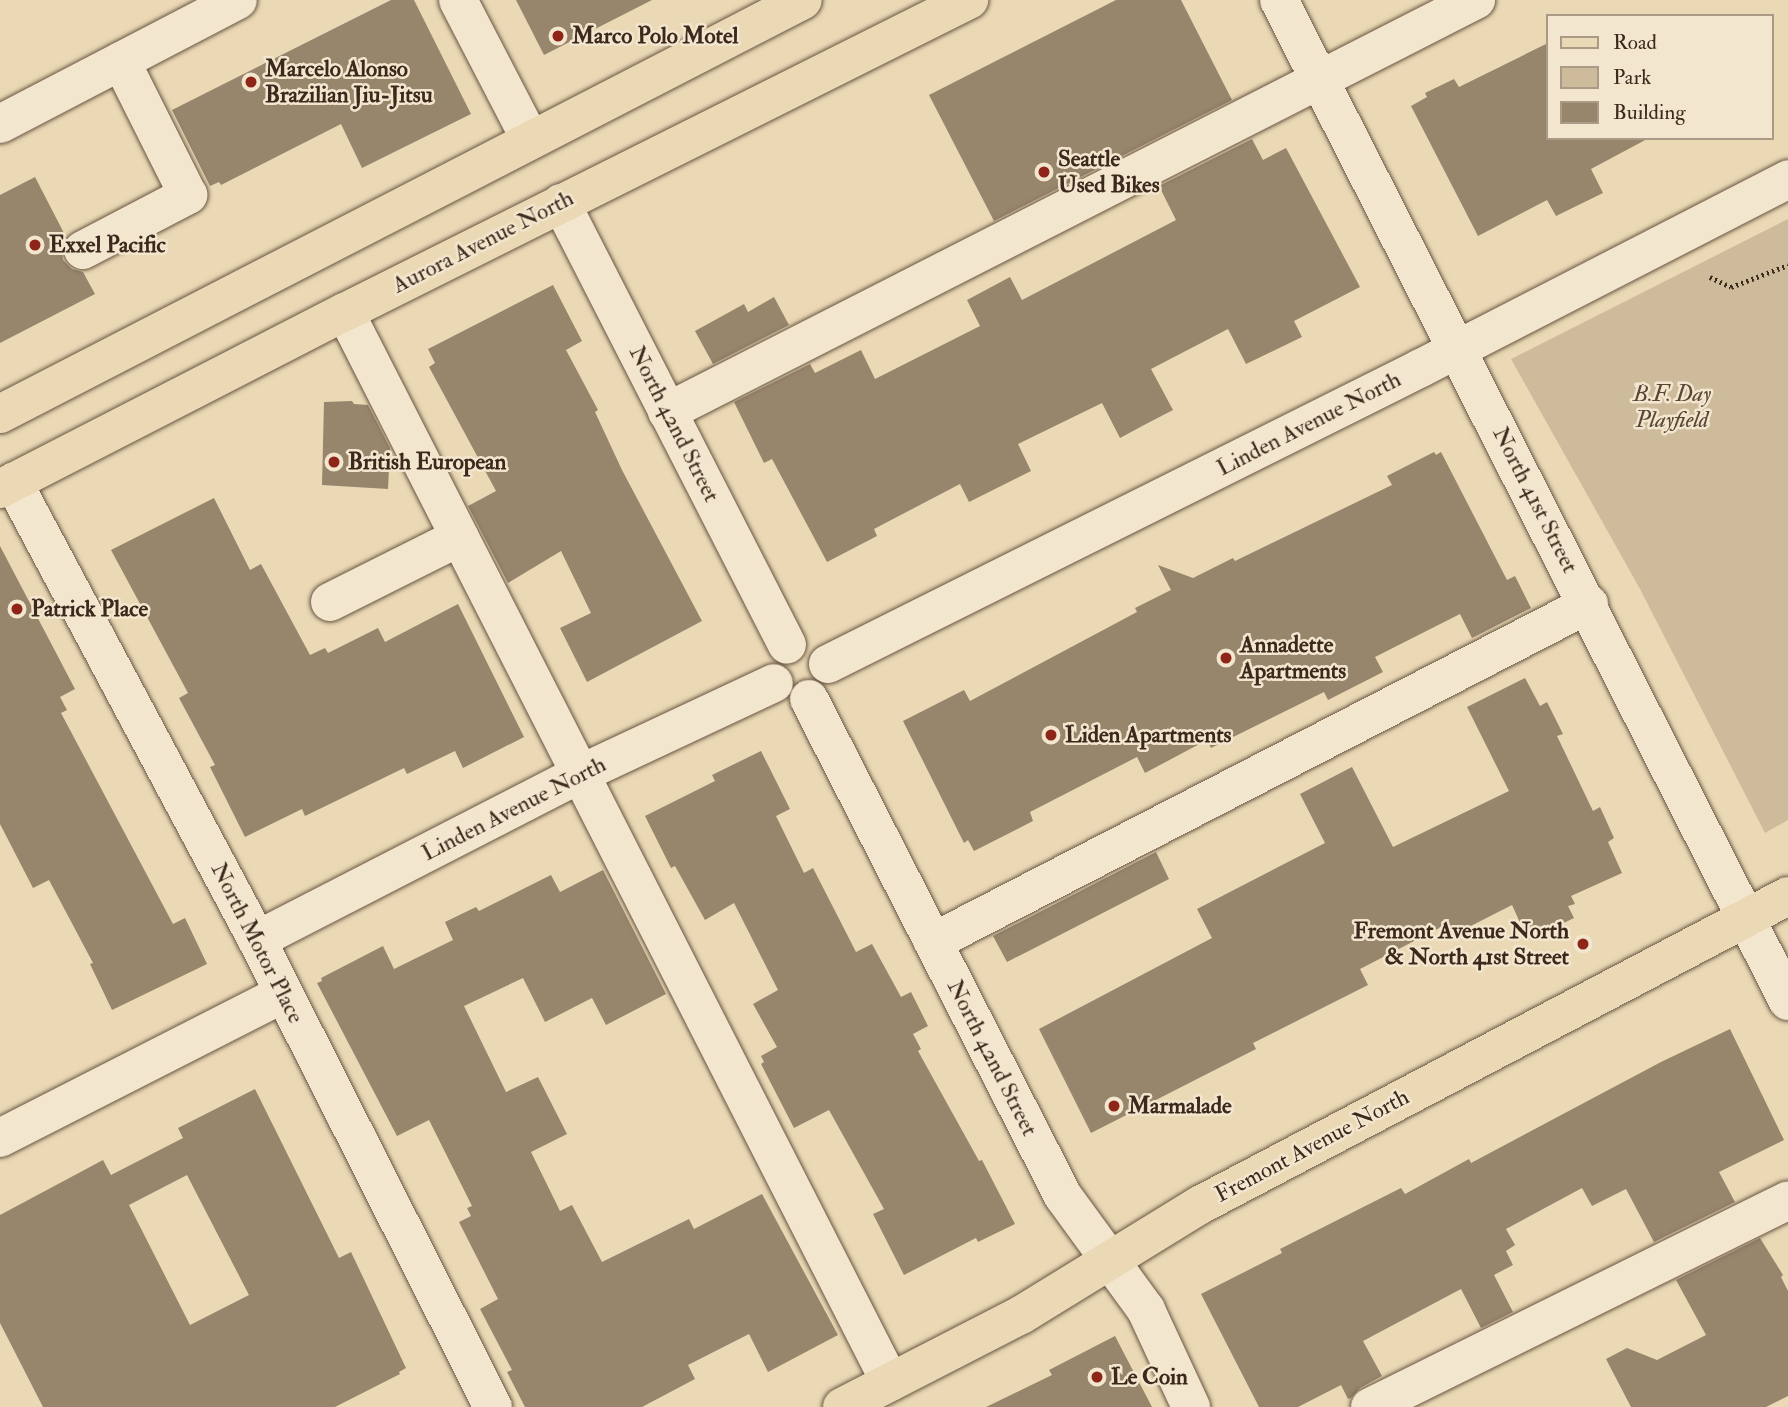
<!DOCTYPE html>
<style>
body{margin:0}
#map{position:relative;width:1788px;height:1407px;overflow:hidden;background:#ebd9b5;font-family:"IM FELL Double Pica",serif}
div>[style]{position:absolute}
.green>*{inset:0;background:#cdbb9b}
.building>*{inset:0;background:#97856c}
.path>*{height:4.5px;margin-top:-2.25px;transform-origin:0;background:repeating-linear-gradient(90deg,#3d291c 0 2px,transparent 0 5.5px)}
.roads{filter:drop-shadow(0 0 2px #685542) drop-shadow(0 0 2px #685542)}
.minor>*{height:38px;margin:-19px;padding:0 19px;transform-origin:19px;border-radius:19px;background:#f2e6cf}
.major>*{height:38px;margin:-19px;padding:0 19px;transform-origin:19px;border-radius:19px;background:#ebd9b5}
.highway>*{height:38px;margin:-19px;padding:0 19px;transform-origin:19px;border-radius:19px;background:#ebd9b5}
.dots>*{width:19px;height:19px;translate:-50% -50%;box-sizing:border-box;border:4px solid #f2e6cf;border-radius:50%}
span{translate:-50% -50%;white-space:nowrap;text-align:center;line-height:1.15;-webkit-text-stroke:5px #f2e6cf;paint-order:stroke}
.poi-label{font-size:23px;color:#3d291c;font-weight:700}
.left{translate:0 -50%;text-align:left}
.right{translate:-100% -50%;text-align:right}
.street-label{font-size:23px;color:#3d291c}
.park-label{font-size:23px;color:#5a4635;font-style:italic}
.legend{position:absolute;left:1546px;top:14px;width:228px;height:126px;box-sizing:border-box;background:#f2e6cf;border:2px solid #aa9a87;margin:0;padding:9px 12px;list-style:none;font-size:21px;color:#3d291c}
.legend li{display:flex;align-items:center;gap:14px;height:35px}
.legend b{width:35px;border:2px solid #aa9a87}
</style>
<div id="map">
<div class="green">
<div style="clip-path:polygon(1788px 219px,1788px 820px,1765px 833px,1640px 589px,1511px 359px)"></div>
</div>
<div class="building">
<div style="clip-path:polygon(391px 0,414px 0,471px 114px,362px 168px,341px 124px,221px 185px,219px 182px,210px 186px,172px 110px)"></div>
<div style="clip-path:polygon(516px 0,652px 0,544px 55px)"></div>
<div style="clip-path:polygon(1116px 0,1181px 0,1232px 100px,994px 221px,929px 95px)"></div>
<div style="clip-path:polygon(1548px 43px,1548px 138px,1649px 138px,1591px 169px,1603px 193px,1556px 216px,1547px 200px,1478px 236px,1411px 106px,1427px 97px,1425px 93px,1454px 79px,1459px 87px)"></div>
<div style="clip-path:polygon(1252px 139px,1263px 160px,1286px 148px,1360px 287px,1294px 321px,1302px 337px,1246px 364px,1228px 329px,1151px 369px,1173px 410px,1146px 424px,1120px 438px,1102px 403px,1018px 444px,1031px 471px,969px 502px,960px 484px,874px 529px,877px 536px,827px 562px,772px 459px,764px 463px,734px 402px,810px 364px,815px 373px,861px 350px,875px 379px,980px 326px,967px 300px,1010px 277px,1022px 300px,1176px 220px,1159px 186px)"></div>
<div style="clip-path:polygon(35px 177px,66px 237px,61px 248px,63px 260px,72px 269px,83px 272px,95px 294px,0 343px,0 195px)"></div>
<div style="clip-path:polygon(553px 285px,582px 341px,566px 350px,598px 410px,595px 412px,622px 470px,702px 621px,587px 682px,560px 628px,591px 613px,561px 551px,508px 583px,468px 506px,496px 491px,429px 367px,435px 363px,428px 349px)"></div>
<div style="clip-path:polygon(774px 297px,789px 325px,713px 364px,695px 331px,744px 304px,748px 312px)"></div>
<div style="clip-path:polygon(352px 401px,354px 404px,368px 405px,390px 448px,388px 489px,322px 485px,324px 402px)"></div>
<div style="clip-path:polygon(1434px 452px,1436px 455px,1441px 452px,1507px 580px,1515px 576px,1531px 608px,1472px 638px,1460px 614px,1375px 657px,1383px 672px,1328px 700px,1324px 692px,1211px 748px,1207px 740px,1145px 773px,1137px 757px,1030px 812px,1033px 821px,974px 851px,968px 840px,964px 843px,903px 721px,964px 690px,970px 701px,1137px 612px,1135px 608px,1171px 590px,1158px 565px,1193px 578px,1233px 558px,1235px 561px,1392px 485px,1387px 476px)"></div>
<div style="clip-path:polygon(214px 498px,250px 570px,261px 564px,310px 655px,325px 648px,328px 653px,378px 628px,385px 642px,458px 604px,524px 737px,463px 768px,455px 751px,407px 774px,404px 768px,305px 816px,302px 809px,245px 837px,210px 767px,215px 765px,179px 698px,188px 693px,111px 550px)"></div>
<div style="clip-path:polygon(0 546px,75px 689px,60px 697px,67px 710px,61px 713px,173px 924px,185px 918px,207px 964px,112px 1010px,90px 964px,93px 963px,49px 880px,33px 888px,0 824px)"></div>
<div style="clip-path:polygon(1525px 678px,1540px 706px,1547px 702px,1563px 734px,1557px 736px,1593px 811px,1600px 807px,1614px 838px,1608px 842px,1622px 873px,1571px 896px,1575px 904px,1568px 906px,1574px 918px,1528px 940px,1512px 905px,1453px 935px,1447px 924px,1360px 969px,1368px 985px,1253px 1043px,1256px 1049px,1091px 1133px,1039px 1029px,1212px 938px,1197px 909px,1325px 843px,1300px 794px,1352px 767px,1393px 847px,1509px 791px,1467px 707px)"></div>
<div style="clip-path:polygon(761px 751px,790px 809px,776px 816px,804px 873px,813px 868px,856px 952px,872px 944px,901px 997px,911px 992px,928px 1026px,913px 1034px,921px 1049px,918px 1051px,979px 1161px,982px 1160px,1015px 1224px,978px 1242px,976px 1238px,904px 1275px,873px 1214px,884px 1209px,829px 1110px,794px 1128px,761px 1064px,764px 1062px,761px 1056px,777px 1047px,753px 1004px,778px 990px,734px 903px,705px 920px,675px 866px,671px 868px,645px 816px,715px 781px,712px 775px)"></div>
<div style="clip-path:polygon(1156px 852px,1169px 879px,1007px 962px,993px 936px)"></div>
<div style="clip-path:polygon(603px 870px,666px 994px,606px 1025px,592px 998px,545px 1022px,523px 978px,464px 1006px,506px 1092px,538px 1077px,567px 1134px,531px 1152px,560px 1211px,572px 1205px,602px 1262px,689px 1219px,694px 1229px,762px 1194px,838px 1335px,768px 1372px,749px 1334px,688px 1365px,695px 1379px,642px 1407px,525px 1407px,507px 1372px,512px 1370px,480px 1309px,498px 1299px,459px 1222px,471px 1216px,467px 1208px,472px 1206px,429px 1120px,397px 1136px,317px 983px,322px 981px,321px 978px,383px 946px,394px 969px,453px 940px,445px 922px,476px 907px,479px 911px,551px 875px,560px 892px)"></div>
<div style="clip-path:polygon(1730px 1029px,1784px 1140px,1719px 1172px,1735px 1202px,1654px 1242px,1626px 1189px,1592px 1206px,1582px 1188px,1506px 1229px,1515px 1245px,1506px 1251px,1513px 1265px,1494px 1275px,1513px 1312px,1481px 1328px,1461px 1289px,1363px 1341px,1382px 1376px,1360px 1388px,1351px 1398px,1348px 1399px,1341px 1385px,1298px 1407px,1259px 1407px,1201px 1294px,1282px 1253px,1280px 1249px,1401px 1188px,1405px 1194px,1469px 1159px,1471px 1163px,1661px 1062px)"></div>
<div style="clip-path:polygon(evenodd,255px 1089px,339px 1258px,351px 1252px,406px 1368px,399px 1372px,400px 1374px,335px 1407px,43px 1407px,0 1323px,0 1215px,103px 1160px,111px 1175px,183px 1138px,178px 1128px,255px 1089px,187px 1175px,249px 1295px,190px 1325px,129px 1205px,187px 1175px)"></div>
<div style="clip-path:polygon(1760px 1238px,1783px 1275px,1781px 1277px,1788px 1291px,1788px 1396px,1766px 1407px,1631px 1407px,1606px 1359px,1627px 1348px,1657px 1360px,1706px 1335px,1676px 1280px)"></div>
<div style="clip-path:polygon(1115px 1336px,1152px 1407px,986px 1407px,1052px 1375px,1049px 1370px)"></div>
</div>
<div class="path">
<div style="left:1710px;top:277px;width:23px;rotate:25deg"></div>
<div style="left:1731px;top:287px;width:61px;rotate:-21.1deg"></div>
</div>
<div class="roads">
<div class="minor">
<div style="left:458px;top:0;width:157px;rotate:62.6deg"></div>
<div style="left:1279px;top:0;width:1123px;rotate:63.05deg"></div>
<div style="left:0;top:124px;width:268px;rotate:-27.5deg"></div>
<div style="left:561px;top:203px;width:496px;rotate:62.9deg"></div>
<div style="left:83px;top:250px;width:119px;rotate:-27.6deg"></div>
<div style="left:188px;top:195px;width:150px;rotate:-116.6deg"></div>
<div style="left:345px;top:312px;width:1201px;rotate:63.01deg"></div>
<div style="left:667px;top:412px;width:908px;rotate:-26.99deg"></div>
<div style="left:13px;top:482px;width:519px;rotate:61.95deg"></div>
<div style="left:257px;top:940px;width:523px;rotate:63.19deg"></div>
<div style="left:330px;top:602px;width:145px;rotate:-26.6deg"></div>
<div style="left:828px;top:664px;width:663px;rotate:-26.53deg"></div>
<div style="left:1421px;top:368px;width:413px;rotate:-27.2deg"></div>
<div style="left:809px;top:699px;width:558px;rotate:62.93deg"></div>
<div style="left:1063px;top:1196px;width:141px;rotate:53.9deg"></div>
<div style="left:1146px;top:1310px;width:107px;rotate:65.1deg"></div>
<div style="left:257px;top:940px;width:363px;rotate:-27.2deg"></div>
<div style="left:580px;top:774px;width:214px;rotate:-25.1deg"></div>
<div style="left:933px;top:942px;width:738px;rotate:-27.26deg"></div>
<div style="left:0;top:1138px;width:318px;rotate:-27deg"></div>
<div style="left:1370px;top:1407px;width:466px;rotate:-26.3deg"></div>
</div>
<div class="major">
<div style="left:842px;top:1407px;width:201px;rotate:-27.2deg"></div>
<div style="left:1021px;top:1315px;width:210px;rotate:-31.6deg"></div>
<div style="left:1200px;top:1205px;width:664px;rotate:-27.72deg"></div>
</div>
<div class="highway">
<div style="left:0;top:414px;width:903px;rotate:-27.27deg"></div>
<div style="left:0;top:489px;width:388px;rotate:-27.2deg"></div>
<div style="left:345px;top:312px;width:698px;rotate:-26.57deg"></div>
</div>
</div>
<div class="dots">
<div style="left:558px;top:36px;background:#8f2418"></div>
<div style="left:251px;top:82px;background:#8f2418"></div>
<div style="left:1044px;top:172px;background:#8f2418"></div>
<div style="left:35px;top:245px;background:#8f2418"></div>
<div style="left:334px;top:462px;background:#8f2418"></div>
<div style="left:17px;top:609px;background:#8f2418"></div>
<div style="left:1226px;top:658px;background:#8f2418"></div>
<div style="left:1051px;top:735px;background:#8f2418"></div>
<div style="left:1583px;top:944px;background:#8f2418"></div>
<div style="left:1114px;top:1106px;background:#8f2418"></div>
<div style="left:1097px;top:1377px;background:#8f2418"></div>
</div>
<div class="poi-label">
<span class="left" style="left:572px;top:36px">Marco Polo Motel</span>
<span class="left" style="left:265px;top:82px">Marcelo Alonso<br>Brazilian Jiu-Jitsu</span>
<span class="left" style="left:1058px;top:172px">Seattle<br>Used Bikes</span>
<span class="left" style="left:49px;top:245px">Exxel Pacific</span>
<span class="left" style="left:348px;top:462px">British European</span>
<span class="left" style="left:31px;top:609px">Patrick Place</span>
<span class="left" style="left:1240px;top:658px">Annadette<br>Apartments</span>
<span class="left" style="left:1065px;top:735px">Liden Apartments</span>
<span class="right" style="left:1569px;top:944px">Fremont Avenue North<br>&amp; North 41st Street</span>
<span class="left" style="left:1128px;top:1106px">Marmalade</span>
<span class="left" style="left:1111px;top:1377px">Le Coin</span>
</div>
<div class="street-label">
<span style="left:483px;top:242px;rotate:-27deg">Aurora Avenue North</span>
<span style="left:674px;top:424px;rotate:63deg">North 42nd Street</span>
<span style="left:1309px;top:424px;rotate:-27deg">Linden Avenue North</span>
<span style="left:1535px;top:500px;rotate:63deg">North 41st Street</span>
<span style="left:514px;top:809px;rotate:-27deg">Linden Avenue North</span>
<span style="left:257px;top:943px;rotate:63deg">North Motor Place</span>
<span style="left:992px;top:1058px;rotate:63deg">North 42nd Street</span>
<span style="left:1312px;top:1146px;rotate:-28deg">Fremont Avenue North</span>
</div>
<div class="park-label">
<span style="left:1672px;top:407px">B.F. Day<br>Playfield</span>
</div>
<ul class="legend">
<li><b style="height:9px;background:#ebd9b5"></b>Road</li>
<li><b style="height:19px;background:#cdbb9b"></b>Park</li>
<li><b style="height:19px;background:#97856c"></b>Building</li>
</ul>
</div>
